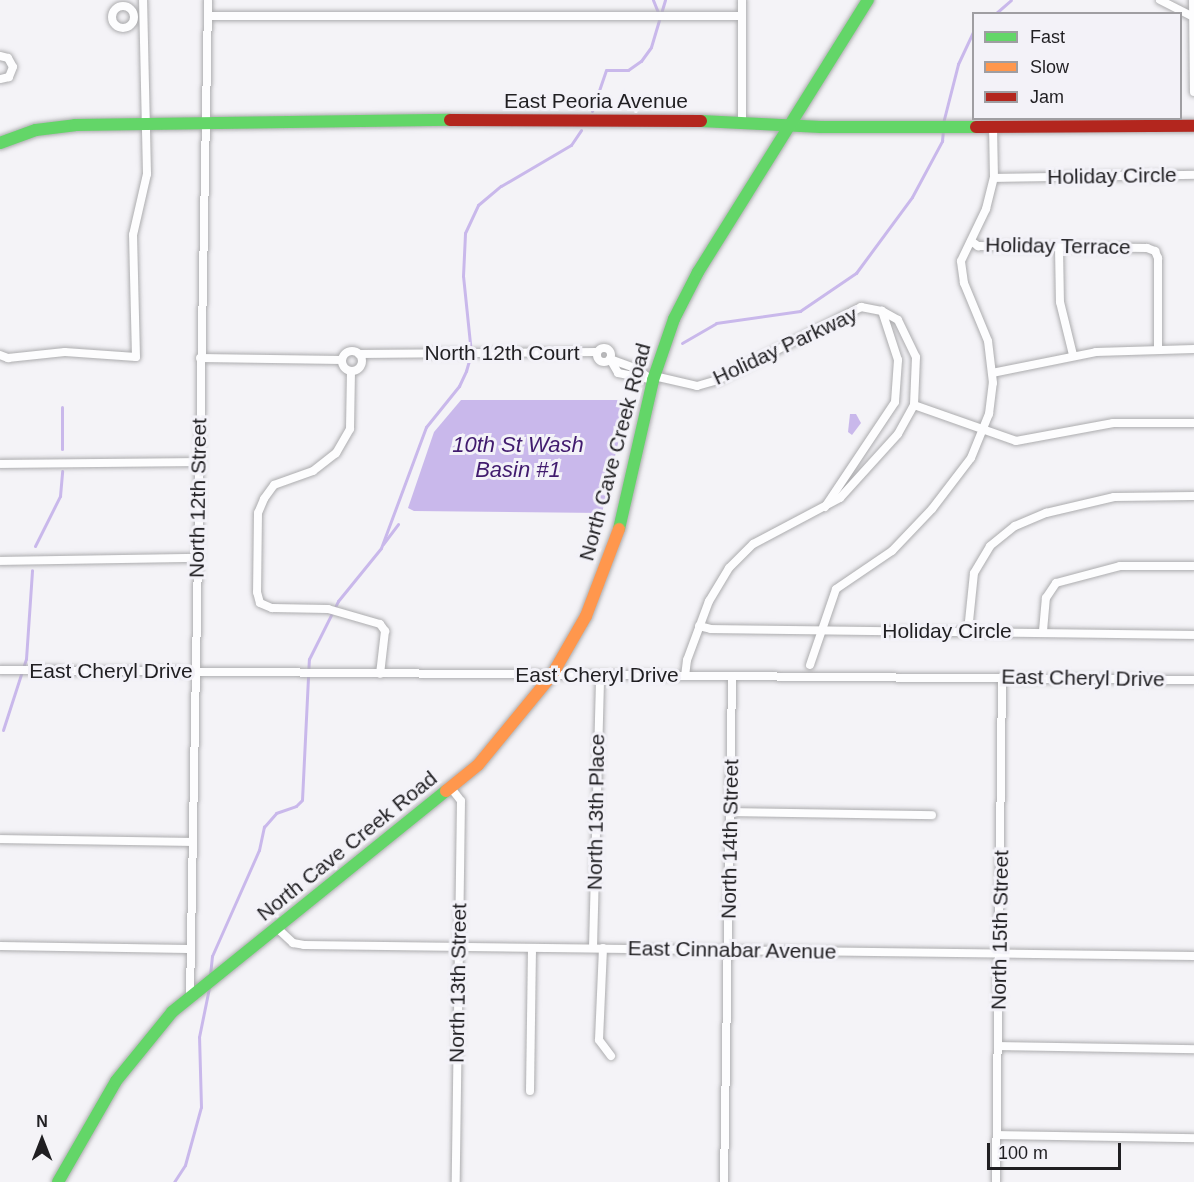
<!DOCTYPE html>
<style>
body{margin:0}
#map{position:relative;width:1194px;height:1182px;overflow:hidden;background:#f4f3f7;font-family:Arial,sans-serif}
div>[style]{position:absolute}
.water>*{inset:0;background:#c9b8eb}
.stream>*{height:3px;margin:-1.5px;padding:0 1.5px;transform-origin:1.5px;border-radius:1.5px;background:#c9b8eb}
.roads{filter:drop-shadow(0 0 2px #acacae) drop-shadow(0 0 2px #acacae)}
.street>*{height:8px;margin:-4px;padding:0 4px;transform-origin:4px;border-radius:4px;background:#fdfdfe}
.street>.ring{margin:-4px;padding:0;box-sizing:content-box;background:none;border:8px solid #fdfdfe;border-radius:50%}
.fast>*{height:12px;margin:-6px;padding:0 6px;transform-origin:6px;border-radius:6px;background:#63d668}
.slow>*{height:12px;margin:-6px;padding:0 6px;transform-origin:6px;border-radius:6px;background:#ff974d}
.jam>*{height:12px;margin:-6px;padding:0 6px;transform-origin:6px;border-radius:6px;background:#b3261e}
span{translate:-50% -50%;white-space:nowrap;text-align:center;line-height:1.15;-webkit-text-stroke:6px #f3f2f8;paint-order:stroke}
.street-label{font-size:21px;color:#201f22}
.water-label{font-size:22px;color:#411b6e;font-style:italic}
.legend{position:absolute;left:972px;top:12px;width:210px;height:108px;box-sizing:border-box;background:#f3f2f8;border:2px solid #9f9ea2;margin:0;padding:8px 10px;list-style:none;font-size:18px;color:#201f22}
.legend li{display:flex;align-items:center;gap:12px;height:30px}
.legend b{width:30px;border:2px solid #9f9ea2}
.north{position:absolute;left:12px;top:1110px;width:60px;height:60px;-webkit-text-stroke:4px #f3f2f8;paint-order:stroke;rotate:0deg;font-size:16px;font-weight:700;line-height:24px;text-align:center;color:#201f22}
.north::after{content:'';display:block;margin:auto;width:21px;height:27px;background:#201f22;clip-path:polygon(50% 0,100% 100%,50% 72%,0 100%)}
.scale{position:absolute;left:987px;top:1143px;width:134px;height:27px;box-sizing:border-box;border:3px solid #201f22;border-top:0;padding-left:8px;font-size:18px;line-height:21px;white-space:nowrap;color:#201f22;-webkit-text-stroke:4px #f3f2f8;paint-order:stroke}
</style>
<div id="map">
<div class="water">
<div style="clip-path:polygon(461px 400px,628px 400px,602px 513px,414px 511px,408px 508px,434px 432px)"></div>
<div style="clip-path:polygon(850px 414px,856px 414px,861px 423px,852px 435px,848px 432px)"></div>
</div>
<div class="stream">
<div style="left:653px;top:0;width:16px;rotate:68deg"></div>
<div style="left:995px;top:14px;width:21px;rotate:-41deg"></div>
<div style="left:592px;top:111px;width:43px;rotate:-71.1deg"></div>
<div style="left:606px;top:70px;width:22px"></div>
<div style="left:628px;top:70px;width:16px;rotate:-35deg"></div>
<div style="left:641px;top:61px;width:17px;rotate:-54deg"></div>
<div style="left:651px;top:47px;width:49px;rotate:-73.4deg"></div>
<div style="left:943px;top:123px;width:61px;rotate:-75.7deg"></div>
<div style="left:958px;top:64px;width:38px;rotate:-65deg"></div>
<div style="left:682px;top:343px;width:39px;rotate:-30deg"></div>
<div style="left:716px;top:323px;width:85px;rotate:-8.1deg"></div>
<div style="left:800px;top:311px;width:68px;rotate:-34.2deg"></div>
<div style="left:856px;top:273px;width:94px;rotate:-53.6deg"></div>
<div style="left:912px;top:197px;width:64px;rotate:-61.8deg"></div>
<div style="left:942px;top:141px;width:11px;rotate:-85deg"></div>
<div style="left:62px;top:449px;width:42px;rotate:-90deg"></div>
<div style="left:383px;top:544px;width:25px;rotate:-53deg"></div>
<div style="left:35px;top:546px;width:56px;rotate:-63.4deg"></div>
<div style="left:60px;top:496px;width:25px;rotate:-85deg"></div>
<div style="left:3px;top:730px;width:75px;rotate:-72.1deg"></div>
<div style="left:26px;top:659px;width:89px;rotate:-86.1deg"></div>
<div style="left:210px;top:975px;width:19px;rotate:-84deg"></div>
<div style="left:212px;top:956px;width:116px;rotate:-66.1deg"></div>
<div style="left:259px;top:850px;width:24px;rotate:-78deg"></div>
<div style="left:264px;top:827px;width:18px;rotate:-49deg"></div>
<div style="left:276px;top:813px;width:21px;rotate:-19deg"></div>
<div style="left:296px;top:806px;width:8px;rotate:-45deg"></div>
<div style="left:302px;top:800px;width:141px;rotate:-87.2deg"></div>
<div style="left:309px;top:659px;width:65px;rotate:-63.4deg"></div>
<div style="left:338px;top:601px;width:68px;rotate:-50.9deg"></div>
<div style="left:381px;top:548px;width:129px;rotate:-69.6deg"></div>
<div style="left:426px;top:427px;width:53px;rotate:-51.2deg"></div>
<div style="left:459px;top:386px;width:17px;rotate:-65deg"></div>
<div style="left:466px;top:371px;width:19px;rotate:-74deg"></div>
<div style="left:471px;top:353px;width:77px;rotate:-95.9deg"></div>
<div style="left:463px;top:276px;width:43px;rotate:-87.3deg"></div>
<div style="left:465px;top:233px;width:31px;rotate:-65deg"></div>
<div style="left:478px;top:205px;width:30px;rotate:-40deg"></div>
<div style="left:501px;top:186px;width:81px;rotate:-30.4deg"></div>
<div style="left:571px;top:145px;width:18px;rotate:-56deg"></div>
<div style="left:174px;top:1182px;width:20px;rotate:-57deg"></div>
<div style="left:185px;top:1165px;width:60px;rotate:-74.6deg"></div>
<div style="left:201px;top:1107px;width:70px;rotate:-91.6deg"></div>
<div style="left:199px;top:1037px;width:50px;rotate:-78.5deg"></div>
</div>
<div class="roads">
<div class="street">
<div style="left:1160px;top:0;width:37px;rotate:27deg"></div>
<div style="left:1193px;top:0;width:92px;rotate:89.4deg"></div>
<div class="ring" style="left:112px;top:6px;width:14px;height:14px"></div>
<div style="left:208px;top:16px;width:534px"></div>
<div style="left:0;top:56px;width:8px;rotate:14deg"></div>
<div style="left:8px;top:58px;width:10px;rotate:61deg"></div>
<div style="left:13px;top:67px;width:11px;rotate:112deg"></div>
<div style="left:9px;top:77px;width:9px;rotate:167deg"></div>
<div style="left:742px;top:121px;width:121px;rotate:-90deg"></div>
<div style="left:994px;top:178px;width:200px;rotate:-0.9deg"></div>
<div style="left:971px;top:241px;width:9px;rotate:36deg"></div>
<div style="left:978px;top:246px;width:169px;rotate:0.7deg"></div>
<div style="left:1147px;top:248px;width:9px;rotate:21deg"></div>
<div style="left:1155px;top:251px;width:8px;rotate:67deg"></div>
<div style="left:1158px;top:258px;width:91px;rotate:90deg"></div>
<div style="left:1059px;top:247px;width:55px;rotate:89deg"></div>
<div style="left:1060px;top:302px;width:55px;rotate:76.2deg"></div>
<div class="ring" style="left:597px;top:348px;width:6px;height:6px"></div>
<div class="ring" style="left:342px;top:351px;width:12px;height:12px"></div>
<div style="left:359px;top:354px;width:238px;rotate:-0.5deg"></div>
<div style="left:0;top:355px;width:9px;rotate:21deg"></div>
<div style="left:8px;top:358px;width:57px;rotate:-6deg"></div>
<div style="left:65px;top:352px;width:71px;rotate:4deg"></div>
<div style="left:136px;top:357px;width:122px;rotate:-91.4deg"></div>
<div style="left:133px;top:235px;width:63px;rotate:-77.1deg"></div>
<div style="left:147px;top:174px;width:174px;rotate:-91.3deg"></div>
<div style="left:200px;top:358px;width:142px;rotate:0.8deg"></div>
<div style="left:610px;top:359px;width:16px;rotate:60deg"></div>
<div style="left:618px;top:373px;width:36px;rotate:11deg"></div>
<div style="left:610px;top:359px;width:27px;rotate:20deg"></div>
<div style="left:635px;top:368px;width:21px;rotate:35deg"></div>
<div style="left:351px;top:371px;width:58px;rotate:91deg"></div>
<div style="left:350px;top:429px;width:28px;rotate:120deg"></div>
<div style="left:336px;top:453px;width:29px;rotate:142deg"></div>
<div style="left:313px;top:471px;width:41px;rotate:160.3deg"></div>
<div style="left:274px;top:485px;width:17px;rotate:126deg"></div>
<div style="left:264px;top:499px;width:15px;rotate:113deg"></div>
<div style="left:258px;top:513px;width:79px;rotate:90.7deg"></div>
<div style="left:257px;top:592px;width:11px;rotate:75deg"></div>
<div style="left:260px;top:603px;width:13px;rotate:23deg"></div>
<div style="left:272px;top:608px;width:56px;rotate:1deg"></div>
<div style="left:328px;top:609px;width:54px;rotate:16.1deg"></div>
<div style="left:380px;top:624px;width:9px;rotate:54deg"></div>
<div style="left:385px;top:631px;width:43px;rotate:96.6deg"></div>
<div style="left:992px;top:373px;width:106px;rotate:-11.4deg"></div>
<div style="left:1096px;top:352px;width:98px;rotate:-1.8deg"></div>
<div style="left:654px;top:376px;width:44px;rotate:13.1deg"></div>
<div style="left:697px;top:386px;width:22px;rotate:-16deg"></div>
<div style="left:718px;top:380px;width:161px;rotate:-27deg"></div>
<div style="left:861px;top:307px;width:21px;rotate:11deg"></div>
<div style="left:882px;top:311px;width:18px;rotate:29deg"></div>
<div style="left:898px;top:320px;width:41px;rotate:64.1deg"></div>
<div style="left:916px;top:357px;width:48px;rotate:92.4deg"></div>
<div style="left:914px;top:405px;width:33px;rotate:119deg"></div>
<div style="left:898px;top:434px;width:86px;rotate:132.2deg"></div>
<div style="left:840px;top:498px;width:98px;rotate:152.1deg"></div>
<div style="left:753px;top:544px;width:34px;rotate:135deg"></div>
<div style="left:729px;top:568px;width:39px;rotate:121deg"></div>
<div style="left:709px;top:601px;width:63px;rotate:110.4deg"></div>
<div style="left:687px;top:660px;width:16px;rotate:97deg"></div>
<div style="left:914px;top:405px;width:108px;rotate:19.4deg"></div>
<div style="left:1016px;top:441px;width:99px;rotate:-10.5deg"></div>
<div style="left:1113px;top:423px;width:81px"></div>
<div style="left:0;top:464px;width:198px;rotate:-0.6deg"></div>
<div style="left:825px;top:507px;width:126px;rotate:-56.3deg"></div>
<div style="left:895px;top:402px;width:42px;rotate:-85.9deg"></div>
<div style="left:898px;top:360px;width:52px;rotate:-108.1deg"></div>
<div style="left:0;top:561px;width:197px;rotate:-0.9deg"></div>
<div style="left:699px;top:626px;width:12px;rotate:14deg"></div>
<div style="left:711px;top:629px;width:483px;rotate:0.7deg"></div>
<div style="left:968px;top:631px;width:58px;rotate:-84.1deg"></div>
<div style="left:974px;top:573px;width:31px;rotate:-59deg"></div>
<div style="left:990px;top:546px;width:32px;rotate:-39deg"></div>
<div style="left:1015px;top:526px;width:34px;rotate:-23deg"></div>
<div style="left:1046px;top:513px;width:70px;rotate:-13.2deg"></div>
<div style="left:1114px;top:497px;width:80px;rotate:-0.7deg"></div>
<div style="left:1043px;top:631px;width:33px;rotate:-85deg"></div>
<div style="left:1046px;top:598px;width:18px;rotate:-56deg"></div>
<div style="left:1056px;top:583px;width:66px;rotate:-14.9deg"></div>
<div style="left:1120px;top:566px;width:74px"></div>
<div style="left:810px;top:665px;width:80px;rotate:-71.1deg"></div>
<div style="left:836px;top:589px;width:68px;rotate:-34.2deg"></div>
<div style="left:892px;top:551px;width:58px;rotate:-46.4deg"></div>
<div style="left:932px;top:509px;width:64px;rotate:-52.6deg"></div>
<div style="left:971px;top:458px;width:48px;rotate:-67.8deg"></div>
<div style="left:989px;top:414px;width:31px;rotate:-83deg"></div>
<div style="left:993px;top:383px;width:42px;rotate:-96.8deg"></div>
<div style="left:988px;top:341px;width:63px;rotate:-112.5deg"></div>
<div style="left:964px;top:283px;width:22px;rotate:-98deg"></div>
<div style="left:961px;top:261px;width:58px;rotate:-64.3deg"></div>
<div style="left:986px;top:209px;width:32px;rotate:-76deg"></div>
<div style="left:994px;top:178px;width:52px;rotate:-91.1deg"></div>
<div style="left:0;top:670px;width:1194px;rotate:0.48deg"></div>
<div style="left:451px;top:788px;width:16px;rotate:52deg"></div>
<div style="left:461px;top:801px;width:381px;rotate:90.8deg"></div>
<div style="left:731px;top:812px;width:201px;rotate:0.9deg"></div>
<div style="left:0;top:839px;width:191px;rotate:0.9deg"></div>
<div style="left:277px;top:928px;width:22px;rotate:43deg"></div>
<div style="left:293px;top:943px;width:11px;rotate:10deg"></div>
<div style="left:304px;top:945px;width:890px;rotate:0.71deg"></div>
<div style="left:0;top:946px;width:188px;rotate:0.9deg"></div>
<div style="left:593px;top:948px;width:273px;rotate:-88.5deg"></div>
<div style="left:603px;top:948px;width:92px;rotate:92.5deg"></div>
<div style="left:599px;top:1040px;width:20px;rotate:53deg"></div>
<div style="left:190px;top:996px;width:996px;rotate:-88.96deg"></div>
<div style="left:999px;top:1046px;width:195px;rotate:0.9deg"></div>
<div style="left:530px;top:1091px;width:143px;rotate:-89.2deg"></div>
<div style="left:997px;top:1135px;width:197px;rotate:0.9deg"></div>
<div style="left:724px;top:1182px;width:506px;rotate:-89.09deg"></div>
<div style="left:996px;top:1182px;width:505px;rotate:-89.32deg"></div>
</div>
<div class="fast">
<div style="left:701px;top:121px;width:120px;rotate:2.9deg"></div>
<div style="left:821px;top:127px;width:155px"></div>
<div style="left:0;top:143px;width:38px;rotate:-20deg"></div>
<div style="left:36px;top:130px;width:39px;rotate:-7deg"></div>
<div style="left:75px;top:125px;width:375px;rotate:-0.8deg"></div>
<div style="left:619px;top:529px;width:153px;rotate:-77.1deg"></div>
<div style="left:653px;top:380px;width:65px;rotate:-71deg"></div>
<div style="left:674px;top:319px;width:53px;rotate:-62.9deg"></div>
<div style="left:698px;top:272px;width:321px;rotate:-58deg"></div>
<div style="left:58px;top:1182px;width:116px;rotate:-60.1deg"></div>
<div style="left:116px;top:1081px;width:89px;rotate:-50.9deg"></div>
<div style="left:172px;top:1012px;width:352px;rotate:-38.9deg"></div>
</div>
<div class="slow">
<div style="left:446px;top:791px;width:41px;rotate:-39.1deg"></div>
<div style="left:478px;top:765px;width:117px;rotate:-50.6deg"></div>
<div style="left:552px;top:675px;width:68px;rotate:-60deg"></div>
<div style="left:586px;top:616px;width:93px;rotate:-69.2deg"></div>
</div>
<div class="jam">
<div style="left:450px;top:120px;width:251px;rotate:0.2deg"></div>
<div style="left:976px;top:127px;width:218px;rotate:-0.3deg"></div>
</div>
</div>
<div class="street-label">
<span style="left:596px;top:101px">East Peoria Avenue</span>
<span style="left:1112px;top:176px;rotate:-1deg">Holiday Circle</span>
<span style="left:1058px;top:246px;rotate:1deg">Holiday Terrace</span>
<span style="left:785px;top:346px;rotate:-25deg">Holiday Parkway</span>
<span style="left:502px;top:353px">North 12th Court</span>
<span style="left:615px;top:452px;rotate:-75deg">North Cave Creek Road</span>
<span style="left:198px;top:498px;rotate:-89deg">North 12th Street</span>
<span style="left:947px;top:631px">Holiday Circle</span>
<span style="left:111px;top:671px">East Cheryl Drive</span>
<span style="left:597px;top:675px">East Cheryl Drive</span>
<span style="left:1083px;top:678px;rotate:1deg">East Cheryl Drive</span>
<span style="left:596px;top:812px;rotate:-89deg">North 13th Place</span>
<span style="left:730px;top:839px;rotate:-89deg">North 14th Street</span>
<span style="left:347px;top:846px;rotate:-39deg">North Cave Creek Road</span>
<span style="left:1000px;top:930px;rotate:-89deg">North 15th Street</span>
<span style="left:732px;top:950px;rotate:1deg">East Cinnabar Avenue</span>
<span style="left:458px;top:983px;rotate:-89deg">North 13th Street</span>
</div>
<div class="water-label">
<span style="left:518px;top:457px">10th St Wash<br>Basin #1</span>
</div>
<ul class="legend">
<li><b style="height:8px;background:#63d668"></b>Fast</li>
<li><b style="height:8px;background:#ff974d"></b>Slow</li>
<li><b style="height:8px;background:#b3261e"></b>Jam</li>
</ul>
<div class="north">N</div>
<div class="scale">100 m</div>
</div>
